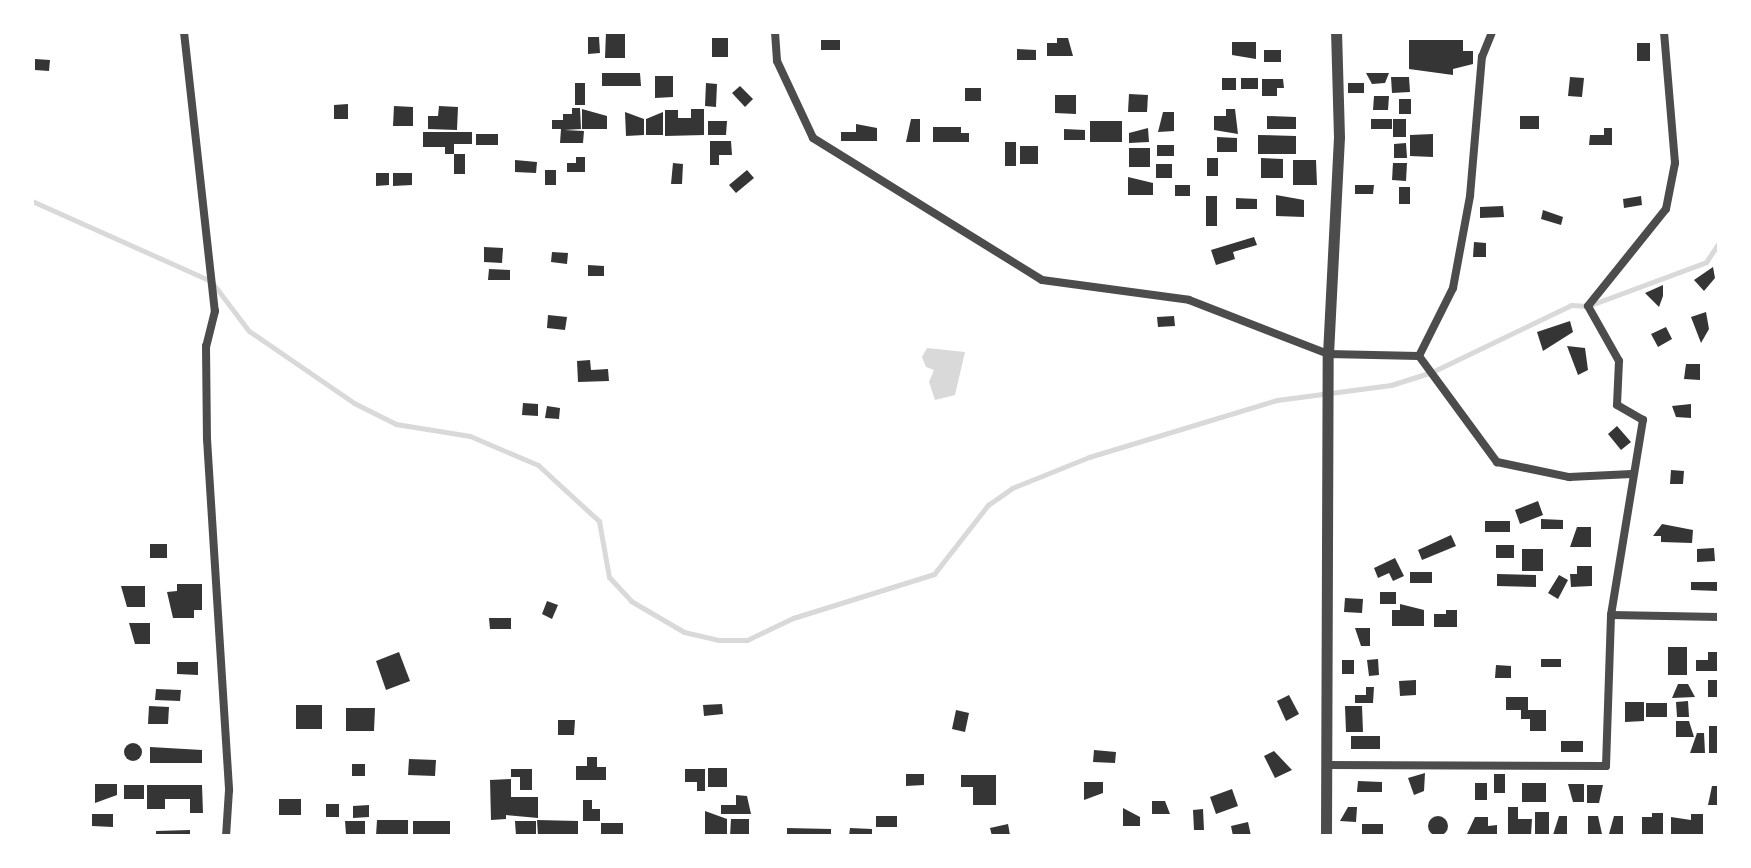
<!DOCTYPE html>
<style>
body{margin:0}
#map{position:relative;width:1751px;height:868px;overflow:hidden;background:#fff;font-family:"Sofia Sans Condensed",sans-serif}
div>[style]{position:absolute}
.water>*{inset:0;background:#d9d9d9}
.stream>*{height:5px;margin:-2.5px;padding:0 2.5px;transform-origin:2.5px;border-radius:2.5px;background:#d9d9d9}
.building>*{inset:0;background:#353535}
.round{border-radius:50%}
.minor>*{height:8px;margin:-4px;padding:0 4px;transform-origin:4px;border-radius:4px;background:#4c4c4c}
.tertiary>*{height:11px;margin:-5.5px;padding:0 5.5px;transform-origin:5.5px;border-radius:5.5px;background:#4c4c4c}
span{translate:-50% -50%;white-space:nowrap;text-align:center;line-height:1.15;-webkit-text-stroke:6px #fff;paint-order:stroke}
.frame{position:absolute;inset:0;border:34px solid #fff;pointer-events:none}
</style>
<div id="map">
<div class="water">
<div style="clip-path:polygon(927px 348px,965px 352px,955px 395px,935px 400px,929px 382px,934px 370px,926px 367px,922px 357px)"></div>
</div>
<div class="stream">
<div style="left:32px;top:201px;width:196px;rotate:24.1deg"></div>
<div style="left:211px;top:281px;width:63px;rotate:52.8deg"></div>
<div style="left:249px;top:331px;width:127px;rotate:34.4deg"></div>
<div style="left:354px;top:403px;width:47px;rotate:26.6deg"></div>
<div style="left:396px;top:424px;width:75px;rotate:9.2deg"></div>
<div style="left:470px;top:436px;width:74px;rotate:23.1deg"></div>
<div style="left:538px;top:465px;width:83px;rotate:42.6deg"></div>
<div style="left:599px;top:521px;width:57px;rotate:79.9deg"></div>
<div style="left:609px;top:577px;width:33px;rotate:47deg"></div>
<div style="left:631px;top:601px;width:61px;rotate:30.3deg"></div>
<div style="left:684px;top:632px;width:35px;rotate:13deg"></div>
<div style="left:718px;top:640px;width:29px"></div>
<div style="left:747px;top:640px;width:51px;rotate:-25.6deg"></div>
<div style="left:793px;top:618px;width:148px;rotate:-17.3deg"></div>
<div style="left:934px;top:574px;width:88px;rotate:-52deg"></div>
<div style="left:988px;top:505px;width:29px;rotate:-35deg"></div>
<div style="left:1012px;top:488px;width:83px;rotate:-21.9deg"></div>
<div style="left:1089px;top:457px;width:196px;rotate:-16.9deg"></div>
<div style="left:1277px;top:400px;width:115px;rotate:-7.5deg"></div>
<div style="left:1391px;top:385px;width:43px;rotate:-17.6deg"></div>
<div style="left:1432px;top:372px;width:154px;rotate:-25.7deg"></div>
<div style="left:1571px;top:305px;width:17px;rotate:3deg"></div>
<div style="left:1588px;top:306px;width:126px;rotate:-20.4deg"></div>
<div style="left:1706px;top:262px;width:23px;rotate:-56deg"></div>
</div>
<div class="building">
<div style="clip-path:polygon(606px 32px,625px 32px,625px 58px,605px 58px)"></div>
<div style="clip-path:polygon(588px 37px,599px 37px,600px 53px,588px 54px)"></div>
<div style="clip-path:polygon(712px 38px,728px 38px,728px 57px,712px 57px)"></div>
<div style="clip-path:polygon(1057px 38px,1068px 38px,1073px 56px,1047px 56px,1047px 43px,1057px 43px)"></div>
<div style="clip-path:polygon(821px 40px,840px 40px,840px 50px,821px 50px)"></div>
<div style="clip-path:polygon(1409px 40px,1463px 40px,1463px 51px,1473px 51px,1473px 64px,1453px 69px,1453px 75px,1409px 69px)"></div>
<div style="clip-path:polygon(1232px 42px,1256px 42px,1256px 59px,1232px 55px)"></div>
<div style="clip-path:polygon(1637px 43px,1650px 43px,1650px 61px,1637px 61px)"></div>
<div style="clip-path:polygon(1017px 49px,1036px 50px,1036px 60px,1017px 60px)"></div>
<div style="clip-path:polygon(1264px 50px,1281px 50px,1281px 62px,1264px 62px)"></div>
<div style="clip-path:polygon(35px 59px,50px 60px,49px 71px,35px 70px)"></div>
<div style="clip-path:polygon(602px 73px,640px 73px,641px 86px,602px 86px)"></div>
<div style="clip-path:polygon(1366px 73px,1389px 73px,1385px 83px,1372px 84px)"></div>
<div style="clip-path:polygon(655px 76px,673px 76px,673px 97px,655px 98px)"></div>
<div style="clip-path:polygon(1391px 77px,1409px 77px,1410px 92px,1392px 93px)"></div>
<div style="clip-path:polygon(1570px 77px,1584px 78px,1582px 97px,1568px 96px)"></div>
<div style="clip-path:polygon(1222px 78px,1236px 78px,1236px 90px,1222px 90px)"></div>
<div style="clip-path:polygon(1241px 78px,1258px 78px,1258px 89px,1241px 89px)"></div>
<div style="clip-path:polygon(1262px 79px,1283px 79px,1284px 88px,1277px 88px,1277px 96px,1262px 96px)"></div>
<div style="clip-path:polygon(575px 83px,585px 83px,585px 105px,575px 105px)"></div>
<div style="clip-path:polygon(706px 83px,717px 84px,716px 107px,705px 106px)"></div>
<div style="clip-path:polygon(1348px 83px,1364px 83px,1364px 93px,1348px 93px)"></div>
<div style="clip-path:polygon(740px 86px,753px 99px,745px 107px,732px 93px)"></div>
<div style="clip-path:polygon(965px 88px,981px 88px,981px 101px,965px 101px)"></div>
<div style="clip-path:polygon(1129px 94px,1148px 95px,1147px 112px,1128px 112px)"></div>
<div style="clip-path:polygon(1055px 95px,1076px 95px,1076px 114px,1055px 113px)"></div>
<div style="clip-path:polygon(1374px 96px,1389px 96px,1388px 110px,1373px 110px)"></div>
<div style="clip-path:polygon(1399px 99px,1411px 99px,1411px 114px,1399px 114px)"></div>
<div style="clip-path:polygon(348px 104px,348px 119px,334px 119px,334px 105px)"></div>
<div style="clip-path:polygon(394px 106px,413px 107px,413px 126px,393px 126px)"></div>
<div style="clip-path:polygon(439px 106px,458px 107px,457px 130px,428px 129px,428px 116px,438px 116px)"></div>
<div style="clip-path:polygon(572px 108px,580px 108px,581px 129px,564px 130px,584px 131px,583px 143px,560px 143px,561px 129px,552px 129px,552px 120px,563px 120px,563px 114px,572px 114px)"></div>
<div style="clip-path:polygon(582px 109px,607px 116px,607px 129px,582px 129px)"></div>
<div style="clip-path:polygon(691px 109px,704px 109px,704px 135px,665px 136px,665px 110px,678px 110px,678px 118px,691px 118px)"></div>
<div style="clip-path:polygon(1226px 109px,1235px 109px,1238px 134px,1214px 130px,1214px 116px,1226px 116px)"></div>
<div style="clip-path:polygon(625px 112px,644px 119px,644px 135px,626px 136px)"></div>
<div style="clip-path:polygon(663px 112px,663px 135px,646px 135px,646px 119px)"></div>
<div style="clip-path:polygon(1163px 112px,1174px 112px,1174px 131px,1158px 132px)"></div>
<div style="clip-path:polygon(1267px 116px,1296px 117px,1296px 129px,1267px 129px)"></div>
<div style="clip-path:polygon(1520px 116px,1539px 116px,1539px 129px,1520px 129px)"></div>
<div style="clip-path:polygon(911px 119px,920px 119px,920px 142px,906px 142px)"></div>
<div style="clip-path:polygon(1371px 119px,1392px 119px,1392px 129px,1371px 129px)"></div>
<div style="clip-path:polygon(1393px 119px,1406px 119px,1406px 137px,1393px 137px)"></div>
<div style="clip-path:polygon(708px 121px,727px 121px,726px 135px,708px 135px)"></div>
<div style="clip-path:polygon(1090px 121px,1122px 121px,1122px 142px,1090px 142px)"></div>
<div style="clip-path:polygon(856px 124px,877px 128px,877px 141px,841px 141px,841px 132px,856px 132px)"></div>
<div style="clip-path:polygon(933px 127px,961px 127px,961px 133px,969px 133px,969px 142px,933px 142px)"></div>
<div style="clip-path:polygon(1148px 128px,1149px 142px,1129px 143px,1129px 133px)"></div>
<div style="clip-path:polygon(1604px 128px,1612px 128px,1612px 145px,1589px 145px,1590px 135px,1604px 135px)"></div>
<div style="clip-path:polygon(1064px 129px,1085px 130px,1085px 140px,1064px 140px)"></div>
<div style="clip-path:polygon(423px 132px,472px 132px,472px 144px,454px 144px,454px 154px,445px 154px,445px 147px,423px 147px)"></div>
<div style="clip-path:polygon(476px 134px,498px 134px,498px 145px,476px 145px)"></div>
<div style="clip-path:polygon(1433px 134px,1433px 157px,1410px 156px,1410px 135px)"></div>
<div style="clip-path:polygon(1258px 135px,1296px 136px,1296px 154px,1258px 154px)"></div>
<div style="clip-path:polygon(1217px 137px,1237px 138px,1237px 152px,1217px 152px)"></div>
<div style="clip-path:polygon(710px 141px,731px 141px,732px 155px,719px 155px,719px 165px,710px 165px)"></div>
<div style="clip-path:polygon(1005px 142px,1016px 142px,1016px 166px,1005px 166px)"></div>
<div style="clip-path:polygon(1406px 143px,1407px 158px,1394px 158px,1394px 144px)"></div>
<div style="clip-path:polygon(1157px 145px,1174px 145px,1174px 156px,1157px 156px)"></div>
<div style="clip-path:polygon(1020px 146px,1038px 146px,1038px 164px,1020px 164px)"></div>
<div style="clip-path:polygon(1129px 148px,1150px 148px,1150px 167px,1129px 167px)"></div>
<div style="clip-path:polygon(454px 154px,465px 154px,465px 174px,454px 174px)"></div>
<div style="clip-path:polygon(576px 157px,585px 157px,585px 172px,567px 172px,567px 163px,576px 163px)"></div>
<div style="clip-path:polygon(1207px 158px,1218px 158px,1218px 176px,1207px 176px)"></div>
<div style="clip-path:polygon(1261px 158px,1283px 159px,1283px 178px,1261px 178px)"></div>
<div style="clip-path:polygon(515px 160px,537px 162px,536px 173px,515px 172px)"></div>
<div style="clip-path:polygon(1293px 160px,1316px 160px,1317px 185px,1293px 185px)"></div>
<div style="clip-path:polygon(673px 163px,683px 164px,682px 184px,671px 184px)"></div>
<div style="clip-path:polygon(1393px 163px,1407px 163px,1406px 181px,1392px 180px)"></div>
<div style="clip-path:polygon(1156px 164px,1172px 164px,1172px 178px,1156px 178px)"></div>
<div style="clip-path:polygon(545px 170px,556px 170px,556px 185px,545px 185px)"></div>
<div style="clip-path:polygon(747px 170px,754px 178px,736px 193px,729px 185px)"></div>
<div style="clip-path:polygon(376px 173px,389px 173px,389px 185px,376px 186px)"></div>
<div style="clip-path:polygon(393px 173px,412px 173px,412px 185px,393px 186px)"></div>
<div style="clip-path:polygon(1128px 177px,1153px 183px,1153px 195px,1128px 195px)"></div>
<div style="clip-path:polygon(1175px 185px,1190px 185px,1190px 196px,1175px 196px)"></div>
<div style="clip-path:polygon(1355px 185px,1374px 185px,1373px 194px,1355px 194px)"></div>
<div style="clip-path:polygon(1399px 187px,1410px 187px,1410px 204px,1399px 204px)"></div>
<div style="clip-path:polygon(1276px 195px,1304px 200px,1304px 217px,1276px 216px)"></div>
<div style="clip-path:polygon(1206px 196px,1217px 196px,1217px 226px,1206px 226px)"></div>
<div style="clip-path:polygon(1641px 196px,1642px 205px,1624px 208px,1623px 199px)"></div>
<div style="clip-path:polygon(1236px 198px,1257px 199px,1257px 209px,1236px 209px)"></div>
<div style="clip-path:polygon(1503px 206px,1504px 217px,1480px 218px,1480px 207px)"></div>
<div style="clip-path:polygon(1543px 210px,1563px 217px,1561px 225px,1541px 219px)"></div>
<div style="clip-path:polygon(1254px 237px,1257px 245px,1233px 252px,1235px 259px,1216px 265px,1211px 250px)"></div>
<div style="clip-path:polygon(1474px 242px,1486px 243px,1486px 257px,1473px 257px)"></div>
<div style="clip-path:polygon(484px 247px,503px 248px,502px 263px,484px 262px)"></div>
<div style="clip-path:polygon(552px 252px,568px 253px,567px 264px,551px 262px)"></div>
<div style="clip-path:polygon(588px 265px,604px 266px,604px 276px,588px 276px)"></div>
<div style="clip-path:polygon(1713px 267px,1715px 278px,1704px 291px,1694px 280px)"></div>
<div style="clip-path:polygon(489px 269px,510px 270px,510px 280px,488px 280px)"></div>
<div style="clip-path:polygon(1663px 285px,1663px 296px,1659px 307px,1645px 293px)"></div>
<div style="clip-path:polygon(1706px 312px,1709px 329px,1701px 343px,1691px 317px)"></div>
<div style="clip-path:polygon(548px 315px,567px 317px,565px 330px,547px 328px)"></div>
<div style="clip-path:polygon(1174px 316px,1175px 326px,1158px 327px,1157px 317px)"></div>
<div style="clip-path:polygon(1570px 321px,1573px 332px,1543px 351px,1537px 332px)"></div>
<div style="clip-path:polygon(1666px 327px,1672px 339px,1658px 347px,1651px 334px)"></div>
<div style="clip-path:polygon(1567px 346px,1585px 348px,1588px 370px,1578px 375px)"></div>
<div style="clip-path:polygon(590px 360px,591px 370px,608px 369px,609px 381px,578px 382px,577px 361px)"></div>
<div style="clip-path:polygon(1686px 364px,1700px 364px,1700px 380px,1684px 379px)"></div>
<div style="clip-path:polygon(523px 403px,538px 404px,538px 416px,522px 415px)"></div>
<div style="clip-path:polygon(1691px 404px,1691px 418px,1676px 417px,1672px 406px)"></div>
<div style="clip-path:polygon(547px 406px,560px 408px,559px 419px,545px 418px)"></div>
<div style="clip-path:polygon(1617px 426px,1631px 442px,1621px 450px,1608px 434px)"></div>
<div style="clip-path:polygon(1671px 470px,1684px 471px,1683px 484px,1670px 484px)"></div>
<div style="clip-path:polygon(1538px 501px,1543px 515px,1520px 524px,1515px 510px)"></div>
<div style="clip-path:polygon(1541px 519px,1563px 520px,1563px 529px,1541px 529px)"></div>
<div style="clip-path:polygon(1485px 521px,1510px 521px,1510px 532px,1485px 532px)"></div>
<div style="clip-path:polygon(1662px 524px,1693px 530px,1692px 543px,1661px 542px,1661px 536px,1653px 536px)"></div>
<div style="clip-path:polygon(1577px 527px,1591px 527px,1591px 547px,1570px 547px)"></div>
<div style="clip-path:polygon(1451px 535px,1456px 546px,1422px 560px,1418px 550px)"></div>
<div style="clip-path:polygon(150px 544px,167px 544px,167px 558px,150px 558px)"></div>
<div style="clip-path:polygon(1496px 545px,1514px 545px,1514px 558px,1496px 558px)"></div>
<div style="clip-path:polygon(1714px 548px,1715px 561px,1697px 562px,1697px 549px)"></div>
<div style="clip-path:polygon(1522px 549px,1543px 549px,1543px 571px,1522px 571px)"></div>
<div style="clip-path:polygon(1395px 558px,1404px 576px,1393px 581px,1389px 573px,1378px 578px,1374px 568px)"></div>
<div style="clip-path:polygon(1577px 566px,1592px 566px,1592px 586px,1571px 587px,1570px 574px,1577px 574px)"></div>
<div style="clip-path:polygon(1410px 572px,1432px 572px,1432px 583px,1410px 583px)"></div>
<div style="clip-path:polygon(1497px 574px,1536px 575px,1536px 587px,1497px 586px)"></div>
<div style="clip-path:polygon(1559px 575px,1568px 580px,1558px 599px,1548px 593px)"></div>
<div style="clip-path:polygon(1691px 582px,1718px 582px,1718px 591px,1691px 590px)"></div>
<div style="clip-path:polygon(177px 584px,202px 584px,202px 610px,194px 610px,194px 618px,173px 618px,167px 592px,177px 591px)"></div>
<div style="clip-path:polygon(121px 586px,145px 586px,145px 607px,127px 607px)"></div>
<div style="clip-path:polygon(1380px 592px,1396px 592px,1396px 604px,1380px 604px)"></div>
<div style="clip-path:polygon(1345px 598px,1363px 599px,1362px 613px,1344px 612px)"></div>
<div style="clip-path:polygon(547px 601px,558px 605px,552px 619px,542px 614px)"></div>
<div style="clip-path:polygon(1400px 604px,1424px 610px,1424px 626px,1392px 626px,1392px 610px,1400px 610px)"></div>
<div style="clip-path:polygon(1446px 610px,1457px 610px,1457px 627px,1434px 627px,1434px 614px,1446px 614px)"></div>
<div style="clip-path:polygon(489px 618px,511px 618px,511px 629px,490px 629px)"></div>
<div style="clip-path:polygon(129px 623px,150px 623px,150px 644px,135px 644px)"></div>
<div style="clip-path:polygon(1355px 628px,1370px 628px,1370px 646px,1361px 646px)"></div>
<div style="clip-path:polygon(1668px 647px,1687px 647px,1687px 675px,1668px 675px)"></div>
<div style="clip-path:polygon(399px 652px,410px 681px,386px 690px,376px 661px)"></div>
<div style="clip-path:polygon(1708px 652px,1717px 652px,1718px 671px,1696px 671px,1696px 660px,1708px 660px)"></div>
<div style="clip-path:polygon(1378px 659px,1379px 675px,1369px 676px,1367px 660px)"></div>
<div style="clip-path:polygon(1541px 659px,1561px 659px,1561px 667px,1541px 667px)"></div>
<div style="clip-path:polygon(1342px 660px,1354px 660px,1354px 674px,1342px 674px)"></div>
<div style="clip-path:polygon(177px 662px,198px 662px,198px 675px,177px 674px)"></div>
<div style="clip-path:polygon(1496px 665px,1511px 666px,1511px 678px,1495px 678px)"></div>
<div style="clip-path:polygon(1416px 680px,1416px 695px,1400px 696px,1399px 681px)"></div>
<div style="clip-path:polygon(1708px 680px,1718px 680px,1718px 697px,1708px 697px)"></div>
<div style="clip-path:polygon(1678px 684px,1688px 684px,1695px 697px,1672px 698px)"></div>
<div style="clip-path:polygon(1366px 687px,1374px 687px,1373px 703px,1355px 703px,1355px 695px,1366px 695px)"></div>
<div style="clip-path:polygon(156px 689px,181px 690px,180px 701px,155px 700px)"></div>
<div style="clip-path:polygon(1289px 695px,1299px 714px,1286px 721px,1277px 701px)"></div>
<div style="clip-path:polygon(1506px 697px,1528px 697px,1528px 710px,1546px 710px,1546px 731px,1530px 731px,1530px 719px,1521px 719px,1521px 710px,1506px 710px)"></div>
<div style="clip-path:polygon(1688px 701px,1689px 717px,1677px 717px,1676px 702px)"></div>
<div style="clip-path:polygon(1625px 702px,1644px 702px,1644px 721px,1625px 722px)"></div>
<div style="clip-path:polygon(1646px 703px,1667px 703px,1667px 717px,1646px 717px)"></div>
<div style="clip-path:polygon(722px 704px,723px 714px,704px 716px,703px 705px)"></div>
<div style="clip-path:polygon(296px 705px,322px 705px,322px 729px,296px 729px)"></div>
<div style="clip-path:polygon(149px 706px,169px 707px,168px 724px,148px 724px)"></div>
<div style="clip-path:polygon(1345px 706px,1362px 706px,1363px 732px,1346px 732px)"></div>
<div style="clip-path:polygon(346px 708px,375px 708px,374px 731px,346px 731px)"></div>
<div style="clip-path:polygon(956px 710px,969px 713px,965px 732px,952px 729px)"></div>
<div style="clip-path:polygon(558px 720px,575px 720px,574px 735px,558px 735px)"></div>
<div style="clip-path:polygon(1676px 721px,1689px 721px,1694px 737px,1676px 737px)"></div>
<div style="clip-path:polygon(1709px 726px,1718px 726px,1718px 753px,1709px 753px)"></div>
<div style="clip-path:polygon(1697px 733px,1704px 733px,1705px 753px,1690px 753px)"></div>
<div style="clip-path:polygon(1351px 736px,1380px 736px,1380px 749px,1351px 749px)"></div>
<div style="clip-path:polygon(1561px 741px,1583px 741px,1583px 752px,1561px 752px)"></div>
<div class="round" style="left:124px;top:743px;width:18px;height:18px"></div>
<div style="clip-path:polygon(150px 747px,202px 750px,202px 763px,150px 763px)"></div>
<div style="clip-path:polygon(1094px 750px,1116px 752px,1115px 763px,1093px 762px)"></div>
<div style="clip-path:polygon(1274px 751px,1292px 770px,1275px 778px,1264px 756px)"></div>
<div style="clip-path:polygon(587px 757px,597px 757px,597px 767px,606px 767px,606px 780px,576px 780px,576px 766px,587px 766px)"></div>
<div style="clip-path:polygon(409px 759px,436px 760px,435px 776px,408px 775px)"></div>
<div style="clip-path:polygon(352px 764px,365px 764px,365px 776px,352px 776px)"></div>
<div style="clip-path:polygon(708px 768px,727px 768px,727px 787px,708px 787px)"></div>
<div style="clip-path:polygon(511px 769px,532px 769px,532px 790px,520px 790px,520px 777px,511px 777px)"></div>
<div style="clip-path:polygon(685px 769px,705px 769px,705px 791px,697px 791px,697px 782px,685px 782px)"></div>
<div style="clip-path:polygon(1425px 773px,1424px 791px,1414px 795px,1408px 778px)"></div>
<div style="clip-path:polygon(906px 774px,924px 774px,924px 785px,906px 786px)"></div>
<div style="clip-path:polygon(1494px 774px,1505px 774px,1505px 793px,1494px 793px)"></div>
<div style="clip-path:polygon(961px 775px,996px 775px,996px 805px,973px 805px,973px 787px,961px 787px)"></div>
<div style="clip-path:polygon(511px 779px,511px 797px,538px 797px,538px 818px,506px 815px,506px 819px,491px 820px,490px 780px)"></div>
<div style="clip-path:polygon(1358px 781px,1382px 782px,1382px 792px,1357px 792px)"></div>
<div style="clip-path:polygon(1084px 782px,1103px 782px,1103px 793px,1084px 800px)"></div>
<div style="clip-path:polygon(1475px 783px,1487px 783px,1487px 800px,1475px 800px)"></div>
<div style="clip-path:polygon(1522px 783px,1546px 783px,1546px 802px,1522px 802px)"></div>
<div style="clip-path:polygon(95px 784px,117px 784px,117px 795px,95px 803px)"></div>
<div style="clip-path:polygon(1568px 784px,1584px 784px,1584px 802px,1573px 802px)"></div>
<div style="clip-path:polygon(124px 785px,144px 785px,144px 799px,124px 799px)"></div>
<div style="clip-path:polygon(147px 785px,202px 785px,203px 813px,190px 813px,190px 799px,165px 799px,165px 809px,147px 809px)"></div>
<div style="clip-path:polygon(1587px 785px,1603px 785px,1599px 803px,1587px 803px)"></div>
<div style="clip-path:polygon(1712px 786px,1719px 786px,1719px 805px,1708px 805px)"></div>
<div style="clip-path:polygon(1232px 789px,1238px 806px,1216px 814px,1210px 797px)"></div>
<div style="clip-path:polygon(736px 795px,747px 796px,751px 814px,721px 814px,721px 805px,736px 805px)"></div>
<div style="clip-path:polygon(279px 799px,301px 799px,301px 815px,279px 815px)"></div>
<div style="clip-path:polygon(583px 800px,592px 800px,592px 809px,600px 809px,600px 821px,583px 821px)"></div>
<div style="clip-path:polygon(1152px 801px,1165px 801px,1170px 814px,1152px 814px)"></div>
<div style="clip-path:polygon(326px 804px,339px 804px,339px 817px,326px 817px)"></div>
<div style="clip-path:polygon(369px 805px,369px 817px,353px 818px,353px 806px)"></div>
<div style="clip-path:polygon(1348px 807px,1357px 807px,1356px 822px,1340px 821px)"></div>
<div style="clip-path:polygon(1508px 807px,1518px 807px,1518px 819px,1532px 819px,1531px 835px,1508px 835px)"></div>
<div style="clip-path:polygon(1123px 808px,1140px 817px,1140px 826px,1123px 826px)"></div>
<div style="clip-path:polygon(1203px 809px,1204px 830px,1194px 830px,1193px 810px)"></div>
<div style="clip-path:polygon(705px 811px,727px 819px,727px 836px,705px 836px)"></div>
<div style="clip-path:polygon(1535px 812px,1549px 812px,1549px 834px,1535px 834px)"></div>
<div style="clip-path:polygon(1652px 813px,1663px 813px,1663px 835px,1642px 835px,1642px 817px,1652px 817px)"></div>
<div style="clip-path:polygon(92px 814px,113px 814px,113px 827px,92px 826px)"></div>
<div style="clip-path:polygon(1691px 814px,1703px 814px,1703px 835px,1671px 835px,1671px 817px,1691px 820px)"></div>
<div class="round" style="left:1428px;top:816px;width:20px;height:20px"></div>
<div style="clip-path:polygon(876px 816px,897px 816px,897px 827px,876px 827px)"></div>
<div style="clip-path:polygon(1559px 816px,1567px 816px,1567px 835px,1553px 835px)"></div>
<div style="clip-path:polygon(1588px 816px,1598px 816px,1602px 834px,1588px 834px)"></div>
<div style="clip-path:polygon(1614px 816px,1623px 816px,1623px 834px,1609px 834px)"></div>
<div style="clip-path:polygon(1475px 817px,1488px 817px,1488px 826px,1497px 825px,1497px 834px,1467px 834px)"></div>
<div style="clip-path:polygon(731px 819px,749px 819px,749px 836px,730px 836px)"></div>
<div style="clip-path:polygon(377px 820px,408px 820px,408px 836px,376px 836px)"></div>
<div style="clip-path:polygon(537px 820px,578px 821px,578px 836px,538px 836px)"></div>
<div style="clip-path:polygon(345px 821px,365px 821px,365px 834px,346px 834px)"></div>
<div style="clip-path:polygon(413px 821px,450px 821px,450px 836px,413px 836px)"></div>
<div style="clip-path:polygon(515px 821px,536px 821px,536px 836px,516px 836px)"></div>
<div style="clip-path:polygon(1248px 822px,1251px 836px,1233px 836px,1231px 826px)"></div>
<div style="clip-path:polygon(601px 823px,623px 823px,623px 835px,601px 836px)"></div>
<div style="clip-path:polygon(1008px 824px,1010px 835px,992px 836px,990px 828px)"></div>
<div style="clip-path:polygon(1362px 824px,1383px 824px,1383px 836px,1362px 836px)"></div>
<div style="clip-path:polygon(787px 828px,831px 829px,831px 836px,787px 836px)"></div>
<div style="clip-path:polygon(850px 828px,872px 829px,872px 836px,849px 836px)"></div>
<div style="clip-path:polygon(190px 830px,190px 836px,156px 836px,156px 831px)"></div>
</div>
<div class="minor">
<div style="left:184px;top:32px;width:281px;rotate:83.7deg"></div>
<div style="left:215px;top:311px;width:36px;rotate:104deg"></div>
<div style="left:206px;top:346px;width:93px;rotate:89.4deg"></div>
<div style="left:207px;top:439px;width:352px;rotate:86.4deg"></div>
<div style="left:229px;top:790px;width:46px;rotate:93.7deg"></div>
<div style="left:775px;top:32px;width:29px;rotate:86deg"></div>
<div style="left:777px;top:61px;width:85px;rotate:64.9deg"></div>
<div style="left:813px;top:138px;width:269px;rotate:31.8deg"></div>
<div style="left:1042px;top:280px;width:148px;rotate:7.7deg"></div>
<div style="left:1189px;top:300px;width:149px;rotate:21.2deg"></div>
<div style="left:1328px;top:354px;width:91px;rotate:1.3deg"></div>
<div style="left:1419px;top:356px;width:132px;rotate:53.7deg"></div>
<div style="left:1497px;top:462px;width:74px;rotate:11.8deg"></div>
<div style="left:1569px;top:477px;width:63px;rotate:-2.7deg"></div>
<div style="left:1419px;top:356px;width:76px;rotate:-63.4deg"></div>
<div style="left:1453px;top:288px;width:94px;rotate:-79.5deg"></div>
<div style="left:1470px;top:196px;width:140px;rotate:-85.1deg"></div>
<div style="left:1482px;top:57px;width:27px;rotate:-68deg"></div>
<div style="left:1611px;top:615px;width:108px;rotate:1.1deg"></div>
<div style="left:1326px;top:765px;width:280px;rotate:0.2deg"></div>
<div style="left:1606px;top:766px;width:151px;rotate:-88.1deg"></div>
<div style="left:1611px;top:615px;width:198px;rotate:-80.7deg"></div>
<div style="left:1643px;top:420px;width:30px;rotate:-150deg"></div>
<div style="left:1617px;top:405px;width:44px;rotate:-87.4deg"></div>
<div style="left:1619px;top:361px;width:63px;rotate:-119.4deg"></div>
<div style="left:1588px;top:306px;width:124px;rotate:-51.2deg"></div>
<div style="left:1666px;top:209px;width:47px;rotate:-78.9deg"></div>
<div style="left:1675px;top:163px;width:131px;rotate:-94.8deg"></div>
</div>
<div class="tertiary">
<div style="left:1326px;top:836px;width:482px;rotate:-89.8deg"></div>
<div style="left:1328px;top:354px;width:217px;rotate:-87.1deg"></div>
<div style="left:1339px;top:137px;width:105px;rotate:-91.6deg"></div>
</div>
<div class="frame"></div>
</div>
